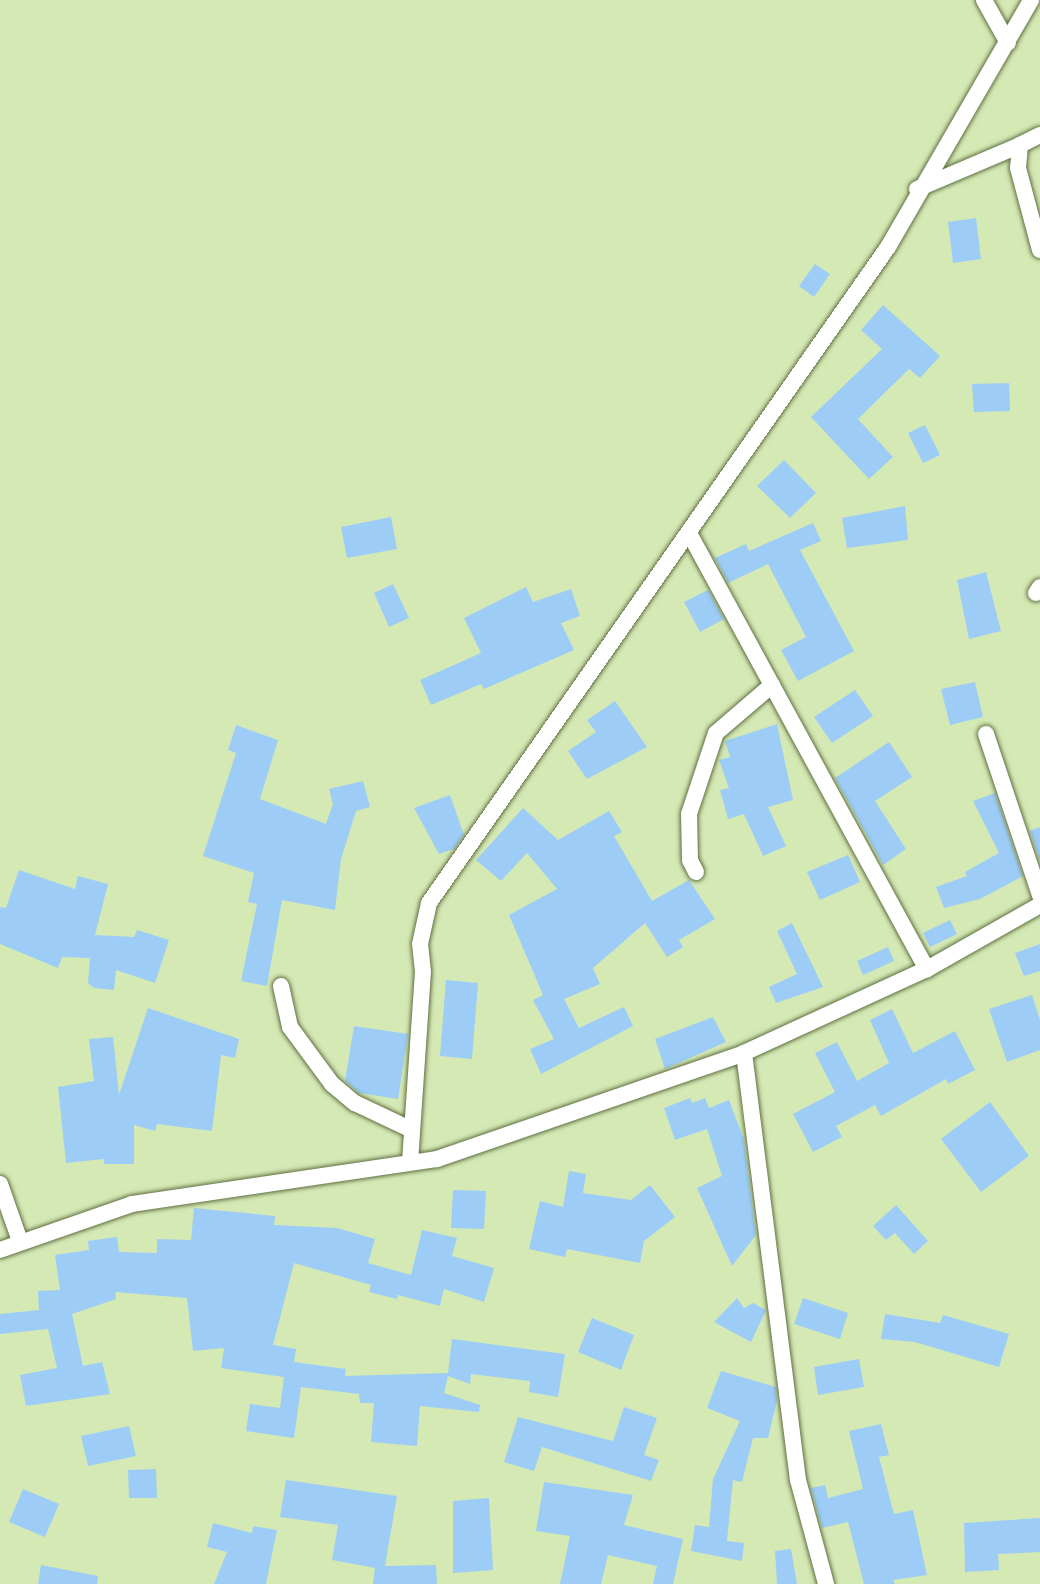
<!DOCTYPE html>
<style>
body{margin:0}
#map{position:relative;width:1040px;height:1584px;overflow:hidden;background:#d5e9b5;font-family:"Space Grotesk",sans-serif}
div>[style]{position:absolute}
.building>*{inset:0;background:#9dcdf6}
.roads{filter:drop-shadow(0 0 2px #5f7041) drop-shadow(0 0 2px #5f7041)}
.street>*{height:16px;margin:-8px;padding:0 8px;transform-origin:8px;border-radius:8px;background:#fff}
span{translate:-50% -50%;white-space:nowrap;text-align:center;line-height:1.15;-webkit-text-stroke:4.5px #d5e9b5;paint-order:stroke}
</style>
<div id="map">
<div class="building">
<div style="clip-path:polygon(976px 218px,981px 259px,953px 263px,948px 222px)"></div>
<div style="clip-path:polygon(815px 264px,830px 274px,814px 297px,799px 286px)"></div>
<div style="clip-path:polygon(883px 305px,940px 356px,920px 378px,909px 369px,858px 419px,893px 457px,869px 479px,811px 417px,882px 349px,861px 330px)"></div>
<div style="clip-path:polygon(1009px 383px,1010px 411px,974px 412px,972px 384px)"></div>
<div style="clip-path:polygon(925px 425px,940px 455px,923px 463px,908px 433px)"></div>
<div style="clip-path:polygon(784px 460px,816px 493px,790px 518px,757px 486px)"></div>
<div style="clip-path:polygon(905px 506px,908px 540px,847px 548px,842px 518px)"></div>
<div style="clip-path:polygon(391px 517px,397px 549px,347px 558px,341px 527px)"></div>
<div style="clip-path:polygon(813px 523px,821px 541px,800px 550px,854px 651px,798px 681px,781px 650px,806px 637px,768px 564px,728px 583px,715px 558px,746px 544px,749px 551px)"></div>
<div style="clip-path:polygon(986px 572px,1001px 631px,969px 639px,957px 580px)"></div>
<div style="clip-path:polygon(393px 584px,409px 618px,389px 627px,374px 593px)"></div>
<div style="clip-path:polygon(526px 587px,533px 602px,571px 589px,580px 616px,561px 623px,574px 650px,484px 689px,481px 684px,431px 705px,420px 680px,481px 653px,464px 618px)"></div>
<div style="clip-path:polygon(708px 590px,724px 619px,700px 632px,684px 602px)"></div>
<div style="clip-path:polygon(975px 682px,983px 717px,950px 725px,941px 689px)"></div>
<div style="clip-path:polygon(855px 690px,873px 716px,832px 743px,814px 717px)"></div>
<div style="clip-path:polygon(615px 701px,647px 747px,587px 779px,568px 751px,596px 732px,587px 720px)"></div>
<div style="clip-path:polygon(777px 724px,793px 800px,768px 807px,786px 846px,763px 856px,744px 814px,728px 819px,720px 790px,729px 788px,719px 760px,730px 757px,725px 741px)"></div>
<div style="clip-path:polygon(236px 725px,278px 740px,260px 799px,326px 824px,333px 804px,329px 789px,363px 781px,370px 807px,356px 811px,341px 859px,335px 910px,282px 900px,267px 986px,241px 981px,257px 904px,248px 902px,254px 873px,203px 856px,236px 753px,228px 750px)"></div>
<div style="clip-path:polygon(889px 742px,912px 777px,875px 801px,906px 849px,883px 865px,835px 778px)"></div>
<div style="clip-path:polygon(995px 793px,1023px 876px,980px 899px,944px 908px,936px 887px,967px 876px,965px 872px,999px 853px,973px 801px)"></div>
<div style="clip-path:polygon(450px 795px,464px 835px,454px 849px,439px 854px,414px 808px)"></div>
<div style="clip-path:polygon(523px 808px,558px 840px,609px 811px,622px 832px,614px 836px,652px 901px,689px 880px,715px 919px,679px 940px,683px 947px,667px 957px,645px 923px,593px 968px,600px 984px,564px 999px,579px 1028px,624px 1007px,633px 1026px,541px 1074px,530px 1049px,554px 1039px,533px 1000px,543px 995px,509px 915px,557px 889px,527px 853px,501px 881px,476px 860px)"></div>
<div style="clip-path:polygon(1040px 827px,1040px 862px,1030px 831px)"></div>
<div style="clip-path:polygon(848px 855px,860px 882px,820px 900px,807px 872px)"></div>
<div style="clip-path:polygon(19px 870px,75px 889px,78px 876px,108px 884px,95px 935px,134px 937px,137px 930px,169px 940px,155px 983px,116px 970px,114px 990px,94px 988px,88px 983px,90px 958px,62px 957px,58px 968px,0 944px,0 907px,6px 908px)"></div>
<div style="clip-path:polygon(950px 920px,957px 934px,930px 947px,923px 933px)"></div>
<div style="clip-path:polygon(792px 923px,823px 987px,776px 1003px,769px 987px,797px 974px,777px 931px)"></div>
<div style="clip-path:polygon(1040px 944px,1040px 971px,1024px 976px,1015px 953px)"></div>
<div style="clip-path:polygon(888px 947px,894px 961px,863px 975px,857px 961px)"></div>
<div style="clip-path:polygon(446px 980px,478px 983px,472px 1059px,440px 1056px)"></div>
<div style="clip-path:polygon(1032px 995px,1040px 1020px,1040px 1050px,1007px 1062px,989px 1009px)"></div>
<div style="clip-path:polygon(148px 1008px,239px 1039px,235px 1058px,221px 1055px,212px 1131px,157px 1124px,155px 1131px,134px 1125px,134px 1164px,104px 1164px,104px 1159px,66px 1163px,58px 1087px,94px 1081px,89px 1039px,113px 1037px,119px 1095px)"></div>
<div style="clip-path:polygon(892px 1009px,913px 1053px,955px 1031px,975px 1070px,948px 1084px,946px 1079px,881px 1116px,875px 1105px,836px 1126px,842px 1137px,813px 1152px,793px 1114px,835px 1092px,815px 1053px,837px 1042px,857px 1081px,889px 1063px,870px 1020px)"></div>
<div style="clip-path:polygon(713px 1017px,726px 1042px,665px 1069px,655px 1039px)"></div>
<div style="clip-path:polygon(354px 1026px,408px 1034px,398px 1099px,359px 1093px,345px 1081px)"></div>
<div style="clip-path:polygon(690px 1098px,692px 1103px,705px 1098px,709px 1108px,729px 1100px,744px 1140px,756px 1235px,732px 1266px,697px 1188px,722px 1176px,707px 1129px,675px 1140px,664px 1108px)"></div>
<div style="clip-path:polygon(990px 1102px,1029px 1156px,981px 1192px,941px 1139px)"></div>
<div style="clip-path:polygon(569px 1171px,586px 1174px,583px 1193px,631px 1200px,650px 1185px,675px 1217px,644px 1241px,640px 1263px,567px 1249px,565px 1257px,529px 1249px,540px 1201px,563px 1207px)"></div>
<div style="clip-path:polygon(453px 1190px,486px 1191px,484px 1229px,451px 1228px)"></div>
<div style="clip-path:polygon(896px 1205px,928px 1241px,914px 1254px,895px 1233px,886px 1240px,873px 1226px)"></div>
<div style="clip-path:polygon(194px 1208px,275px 1216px,274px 1225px,337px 1228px,375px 1239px,368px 1263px,411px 1275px,422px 1230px,457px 1238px,452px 1256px,494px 1268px,484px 1302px,444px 1289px,440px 1306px,398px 1295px,397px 1299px,369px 1292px,371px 1285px,294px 1263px,273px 1345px,296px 1349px,294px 1362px,346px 1369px,345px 1376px,448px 1373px,452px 1339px,565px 1354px,558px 1397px,529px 1392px,530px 1381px,471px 1374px,470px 1384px,448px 1376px,444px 1393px,480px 1405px,479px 1412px,420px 1406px,417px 1446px,371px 1442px,374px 1403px,360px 1403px,359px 1394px,301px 1387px,294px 1438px,246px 1431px,250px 1404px,280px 1408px,284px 1377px,221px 1368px,224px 1348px,193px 1351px,187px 1298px,115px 1292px,116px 1299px,72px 1314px,83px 1366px,102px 1362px,110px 1394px,26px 1406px,20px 1375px,57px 1368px,48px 1329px,0 1334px,0 1314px,39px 1310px,38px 1291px,60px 1290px,55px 1255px,89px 1250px,88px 1241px,117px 1237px,119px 1252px,157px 1253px,157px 1239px,191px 1240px)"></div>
<div style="clip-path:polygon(737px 1298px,744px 1308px,753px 1303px,766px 1310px,751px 1342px,714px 1322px)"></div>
<div style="clip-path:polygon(803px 1298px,848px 1313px,840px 1339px,794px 1324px)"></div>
<div style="clip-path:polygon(885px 1314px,940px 1323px,943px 1315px,1009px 1334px,999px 1367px,915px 1342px,881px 1339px)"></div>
<div style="clip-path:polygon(592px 1318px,634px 1335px,621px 1370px,578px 1352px)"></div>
<div style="clip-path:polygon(859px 1359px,864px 1387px,818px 1395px,814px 1367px)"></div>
<div style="clip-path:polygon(721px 1371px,776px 1387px,777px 1401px,768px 1438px,753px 1438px,742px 1482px,733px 1480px,727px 1541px,744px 1543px,742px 1561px,691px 1551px,695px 1525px,709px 1527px,713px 1479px,740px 1421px,707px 1408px)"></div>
<div style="clip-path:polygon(624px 1407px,657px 1418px,644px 1455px,659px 1460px,651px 1481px,542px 1447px,534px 1471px,504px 1462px,518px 1417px,613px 1441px)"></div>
<div style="clip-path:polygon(881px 1424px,889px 1455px,879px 1457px,894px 1514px,913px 1510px,927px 1575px,893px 1580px,895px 1584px,864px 1584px,848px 1522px,822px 1528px,811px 1488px,825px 1485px,828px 1498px,863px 1489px,849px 1431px)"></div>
<div style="clip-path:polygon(129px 1426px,136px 1456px,88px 1466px,81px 1436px)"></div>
<div style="clip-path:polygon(156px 1469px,157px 1498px,129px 1498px,128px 1470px)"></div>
<div style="clip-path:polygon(286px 1480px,397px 1496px,385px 1566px,436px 1565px,437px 1584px,373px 1584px,375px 1568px,332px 1560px,338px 1525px,280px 1517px)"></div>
<div style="clip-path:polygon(544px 1482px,633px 1495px,624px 1525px,683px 1539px,673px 1584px,653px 1584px,657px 1566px,608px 1555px,601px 1584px,560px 1584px,570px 1536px,536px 1531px)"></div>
<div style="clip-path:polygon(23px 1489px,59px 1504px,45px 1537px,9px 1522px)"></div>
<div style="clip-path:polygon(489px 1498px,493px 1570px,453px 1573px,453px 1501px)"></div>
<div style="clip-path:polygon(1040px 1518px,1040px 1552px,998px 1554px,999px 1570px,965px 1572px,964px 1523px)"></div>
<div style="clip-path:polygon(213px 1523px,252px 1533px,253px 1526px,277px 1530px,266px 1584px,214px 1584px,227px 1552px,207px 1547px)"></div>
<div style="clip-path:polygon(791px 1549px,797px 1584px,777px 1584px,775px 1551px)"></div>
<div style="clip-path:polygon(41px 1565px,98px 1576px,97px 1584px,38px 1584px)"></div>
</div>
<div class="roads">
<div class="street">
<div style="left:984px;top:0;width:49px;rotate:60.8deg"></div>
<div style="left:1020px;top:145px;width:22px;rotate:-27deg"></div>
<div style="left:917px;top:189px;width:112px;rotate:-23.1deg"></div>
<div style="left:1020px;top:145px;width:23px;rotate:95deg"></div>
<div style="left:1018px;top:168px;width:85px;rotate:75deg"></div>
<div style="left:689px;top:533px;width:497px;rotate:61.4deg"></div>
<div style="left:1036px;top:593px;width:7px;rotate:-56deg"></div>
<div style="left:986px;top:734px;width:170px;rotate:71.5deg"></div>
<div style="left:696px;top:872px;width:13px;rotate:-117deg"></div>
<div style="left:690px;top:860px;width:46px;rotate:-91.2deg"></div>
<div style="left:689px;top:814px;width:85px;rotate:-71.6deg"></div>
<div style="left:716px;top:733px;width:74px;rotate:-40.6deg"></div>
<div style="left:281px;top:986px;width:42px;rotate:77.6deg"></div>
<div style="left:290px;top:1027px;width:71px;rotate:53.6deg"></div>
<div style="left:332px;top:1084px;width:30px;rotate:40deg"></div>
<div style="left:355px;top:1103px;width:63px;rotate:25.3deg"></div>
<div style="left:744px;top:1053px;width:430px;rotate:82.8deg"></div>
<div style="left:798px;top:1480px;width:108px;rotate:74.9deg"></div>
<div style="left:410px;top:1162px;width:190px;rotate:-86.1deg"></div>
<div style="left:423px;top:972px;width:28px;rotate:-96deg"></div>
<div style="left:420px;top:944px;width:42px;rotate:-77.6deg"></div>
<div style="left:429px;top:903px;width:801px;rotate:-55.02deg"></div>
<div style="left:888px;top:247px;width:285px;rotate:-59.9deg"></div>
<div style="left:0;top:1184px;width:60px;rotate:70.7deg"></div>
<div style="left:0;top:1250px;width:140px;rotate:-19.2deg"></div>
<div style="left:132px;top:1204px;width:308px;rotate:-8.4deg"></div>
<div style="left:437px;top:1159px;width:325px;rotate:-19deg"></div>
<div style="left:744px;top:1053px;width:201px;rotate:-24.7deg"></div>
<div style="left:927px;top:969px;width:130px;rotate:-29.5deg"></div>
</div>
</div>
</div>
